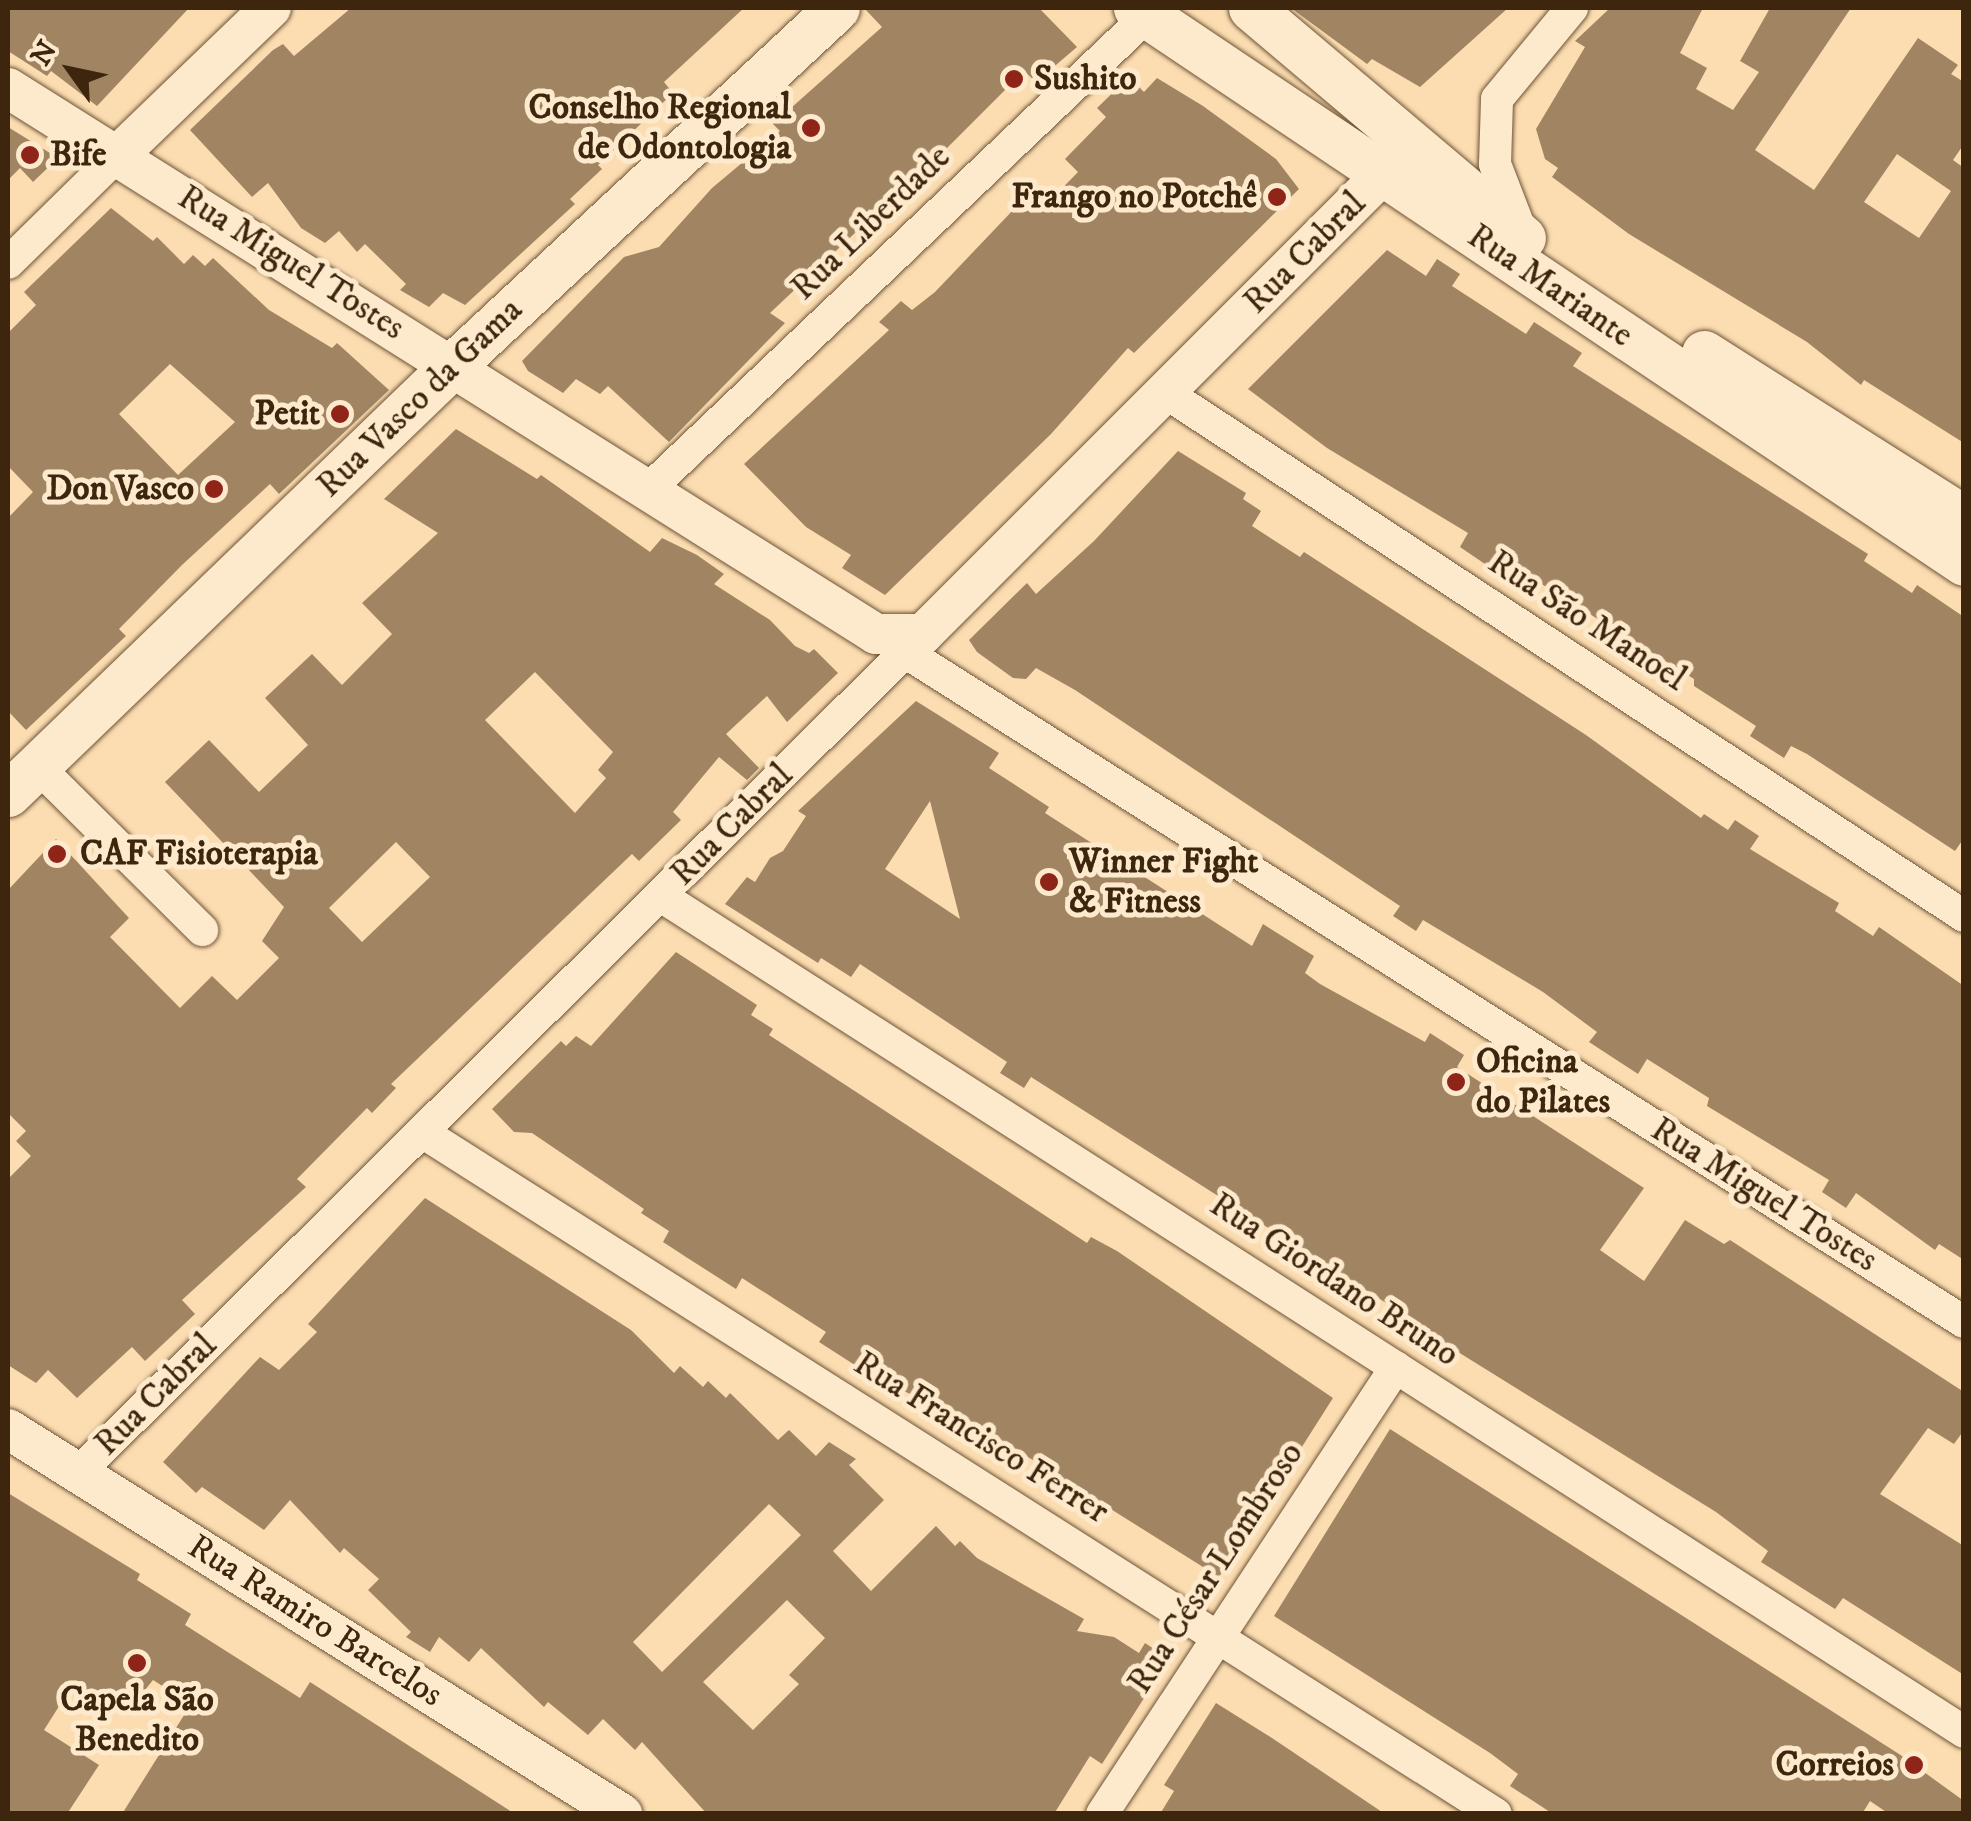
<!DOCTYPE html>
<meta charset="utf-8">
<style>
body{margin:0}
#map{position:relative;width:1971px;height:1821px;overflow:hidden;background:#fcddb1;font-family:"IM FELL DW Pica",serif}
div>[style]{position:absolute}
.building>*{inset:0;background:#a18563}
.roads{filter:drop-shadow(0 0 2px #6e5437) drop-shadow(0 0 2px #6e5437)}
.minor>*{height:32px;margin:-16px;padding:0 16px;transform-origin:16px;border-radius:16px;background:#fde9cc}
.tertiary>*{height:40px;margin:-20px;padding:0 20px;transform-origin:20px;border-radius:20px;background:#fde9cc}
.secondary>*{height:45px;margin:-22.5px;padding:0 22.5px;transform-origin:22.5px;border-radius:22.5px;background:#fde9cc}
.dots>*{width:28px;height:28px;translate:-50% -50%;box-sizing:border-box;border:5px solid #fde9cc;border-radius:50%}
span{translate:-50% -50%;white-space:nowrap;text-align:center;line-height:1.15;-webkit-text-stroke:10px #fde9cc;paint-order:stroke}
.poi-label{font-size:35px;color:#3e260e;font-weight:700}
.left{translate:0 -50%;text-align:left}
.right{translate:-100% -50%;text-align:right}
.street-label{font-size:35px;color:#3e260e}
.frame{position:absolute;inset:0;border:10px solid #3e260e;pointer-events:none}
.north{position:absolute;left:20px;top:20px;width:100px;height:100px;-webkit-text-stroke:8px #fde9cc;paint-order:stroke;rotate:303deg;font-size:28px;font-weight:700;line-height:40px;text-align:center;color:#3e260e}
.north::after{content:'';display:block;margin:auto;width:35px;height:45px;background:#3e260e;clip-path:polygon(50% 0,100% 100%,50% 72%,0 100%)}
</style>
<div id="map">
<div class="building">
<div style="clip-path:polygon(8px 8px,189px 8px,97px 106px,51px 71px,47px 76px,8px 51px)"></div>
<div style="clip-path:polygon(351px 8px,744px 8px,664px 82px,673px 93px,598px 165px,602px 169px,570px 199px,575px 204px,465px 305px,443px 293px,429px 307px,400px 290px,406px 284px,365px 244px,357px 252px,339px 231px,325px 243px,301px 228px,268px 183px,252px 197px,190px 130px,273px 50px,283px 44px,294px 56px)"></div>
<div style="clip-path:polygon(864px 8px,1039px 8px,1077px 47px,1036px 82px,1024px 71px,945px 150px,953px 158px,932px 178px,920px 165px,888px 195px,891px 199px,770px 313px,785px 323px,669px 442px,608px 386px,600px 394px,576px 379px,563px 393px,528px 371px,522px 361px,624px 257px,659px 247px,712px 188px,780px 131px,773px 124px,882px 27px)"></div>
<div style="clip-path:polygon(1291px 8px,1508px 8px,1420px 87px,1372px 59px,1367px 64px)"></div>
<div style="clip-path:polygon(evenodd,1610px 8px,1703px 8px,1680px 53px,1707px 68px,1696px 89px,1733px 110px,1759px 72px,1740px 61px,1770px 8px,1851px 8px,1755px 150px,1814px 190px,1918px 38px,1958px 65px,1951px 74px,1964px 82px,1964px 144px,1953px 160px,1964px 168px,1964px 443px,1864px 380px,1861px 385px,1807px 342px,1629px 234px,1552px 177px,1558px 168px,1545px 159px,1536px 129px,1585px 47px,1575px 41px,1610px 8px,1897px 154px,1951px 191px,1919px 238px,1864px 202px,1897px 154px)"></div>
<div style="clip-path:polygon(1129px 77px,1144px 92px,1157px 78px,1203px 106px,1276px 159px,1299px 189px,1134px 353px,1128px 348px,1051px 434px,885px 595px,842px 568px,851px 555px,806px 527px,744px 464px,889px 330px,879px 322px,901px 301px,912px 310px,935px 292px,1015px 208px,1031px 199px,1041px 210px,1078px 172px,1065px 159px,1106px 117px,1097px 108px)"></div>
<div style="clip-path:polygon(8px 127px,58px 158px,33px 182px,20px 168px,8px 180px)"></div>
<div style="clip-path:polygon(evenodd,111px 208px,153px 241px,157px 237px,184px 264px,193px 255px,205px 266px,213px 258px,269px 310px,332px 348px,337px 343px,389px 390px,279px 494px,270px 484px,182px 565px,119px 629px,126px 636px,26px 730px,8px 711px,8px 518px,33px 492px,8px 466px,8px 333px,36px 305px,24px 292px,111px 208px,170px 364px,235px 422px,178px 475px,119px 414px,170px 364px)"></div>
<div style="clip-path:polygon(1387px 250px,1426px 276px,1437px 259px,1460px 274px,1452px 286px,1526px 334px,1534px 322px,1582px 353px,1573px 366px,1868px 554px,1864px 561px,1912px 593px,1917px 585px,1964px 617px,1964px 838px,1955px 851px,1807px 754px,1791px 746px,1784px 758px,1750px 736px,1756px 726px,1694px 686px,1694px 679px,1532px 578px,1524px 589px,1504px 577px,1460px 547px,1468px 533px,1327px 448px,1248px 389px)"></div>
<div style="clip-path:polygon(evenodd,456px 429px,537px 479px,541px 475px,650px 552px,662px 538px,697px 555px,724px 574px,714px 584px,770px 620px,795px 646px,809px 653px,814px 649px,838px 673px,787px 722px,767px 696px,726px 734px,759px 768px,747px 780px,719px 757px,673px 812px,681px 820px,639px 861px,632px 854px,391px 1084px,396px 1088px,372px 1113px,367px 1108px,297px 1179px,306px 1187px,182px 1300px,195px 1314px,145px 1361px,132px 1347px,77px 1398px,48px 1370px,36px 1383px,8px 1365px,8px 1179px,31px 1156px,16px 1141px,26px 1131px,8px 1113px,8px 890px,56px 839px,129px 918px,110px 937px,180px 1008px,212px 976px,237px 1000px,279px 958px,262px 941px,284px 907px,165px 782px,209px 740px,259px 792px,308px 745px,265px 698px,312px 654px,342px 685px,392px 634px,362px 603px,438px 533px,384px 499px,456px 429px,535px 672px,613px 752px,598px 770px,606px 778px,575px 813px,485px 720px,535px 672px,456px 429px,396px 842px,430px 877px,362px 942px,329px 908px,396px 842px)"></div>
<div style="clip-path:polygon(1178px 451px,1246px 493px,1243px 499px,1261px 511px,1252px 526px,1300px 557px,1304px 552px,1586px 735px,1701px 818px,1704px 814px,1728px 830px,1735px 820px,1759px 836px,1750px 849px,1839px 903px,1835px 911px,1873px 936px,1879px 927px,1964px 986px,1964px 1260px,1939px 1244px,1935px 1250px,1856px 1193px,1846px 1208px,1822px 1192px,1829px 1180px,1707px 1106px,1709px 1098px,1647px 1059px,1638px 1074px,1589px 1042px,1597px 1032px,1543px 992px,1423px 920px,1416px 931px,1393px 916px,1400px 906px,1075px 690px,1036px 668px,1026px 679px,1013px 678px,977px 652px,969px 640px,1027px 583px,1036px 594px,1094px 541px)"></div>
<div style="clip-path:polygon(evenodd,916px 701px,999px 753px,989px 768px,1049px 807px,1045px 813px,1252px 946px,1263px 924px,1314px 956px,1305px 973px,1320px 984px,1425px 1042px,1430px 1033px,1464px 1055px,1457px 1067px,1644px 1188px,1600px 1250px,1644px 1281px,1685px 1220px,1724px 1244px,1730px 1240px,1964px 1392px,1964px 1430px,1954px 1444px,1928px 1428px,1880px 1494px,1964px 1546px,1964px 1675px,1843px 1598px,1835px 1609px,1805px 1590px,1761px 1562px,1768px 1551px,1716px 1512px,1450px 1347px,1444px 1357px,1419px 1341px,1427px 1329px,1031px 1077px,1024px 1088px,1000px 1073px,1007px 1062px,860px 964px,851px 977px,821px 958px,818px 963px,725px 904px,747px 877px,755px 882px,770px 858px,783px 851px,806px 816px,798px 811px,916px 701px,930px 801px,960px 919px,885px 869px,930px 801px)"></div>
<div style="clip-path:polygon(676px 952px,757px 1005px,751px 1015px,773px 1029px,769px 1035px,1087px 1243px,1091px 1237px,1117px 1251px,1333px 1398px,1219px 1577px,972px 1422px,875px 1378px,819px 1342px,826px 1332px,742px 1278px,736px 1289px,686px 1257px,663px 1242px,669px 1231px,641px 1213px,644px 1209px,532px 1133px,514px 1132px,492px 1109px,561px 1041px,566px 1046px,576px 1036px,591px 1046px)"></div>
<div style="clip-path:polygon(evenodd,425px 1198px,631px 1330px,674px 1373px,680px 1366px,703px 1387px,708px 1381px,726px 1398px,730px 1393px,778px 1440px,789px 1430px,816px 1456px,829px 1442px,856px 1459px,849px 1465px,884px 1500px,833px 1551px,871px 1591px,936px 1526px,955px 1546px,960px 1541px,977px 1558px,1084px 1619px,1077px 1631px,1114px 1637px,1139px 1653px,1145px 1643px,1169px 1659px,1102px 1764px,1090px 1756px,1054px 1814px,707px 1814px,642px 1742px,635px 1750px,603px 1719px,588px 1735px,548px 1702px,544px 1707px,481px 1648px,469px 1662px,439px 1637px,430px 1652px,406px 1637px,411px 1632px,368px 1590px,379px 1579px,344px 1548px,340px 1553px,290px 1500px,264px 1530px,202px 1487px,196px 1493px,163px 1462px,260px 1357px,279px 1370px,317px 1332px,308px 1324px,425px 1198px,769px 1504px,801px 1535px,662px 1672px,633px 1642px,769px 1504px,425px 1198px,787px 1600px,825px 1638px,789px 1675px,799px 1684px,753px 1730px,703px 1682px,787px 1600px)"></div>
<div style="clip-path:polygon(1390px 1429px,1899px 1754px,1964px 1801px,1964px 1814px,1889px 1814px,1870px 1801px,1862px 1814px,1553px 1814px,1510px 1786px,1518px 1774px,1490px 1753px,1274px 1616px)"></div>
<div style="clip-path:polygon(8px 1493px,140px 1574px,137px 1580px,191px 1614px,185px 1625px,300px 1698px,310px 1682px,515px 1814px,122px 1814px,191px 1704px,153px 1680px,128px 1711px,68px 1692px,44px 1730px,99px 1765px,67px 1814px,8px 1814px)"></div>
<div style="clip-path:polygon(1216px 1703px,1272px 1738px,1385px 1814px,1160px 1814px,1174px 1791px,1164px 1785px)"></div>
</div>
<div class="roads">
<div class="minor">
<div style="left:1522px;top:234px;width:75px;rotate:-111.1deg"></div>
<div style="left:1495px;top:164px;width:65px;rotate:-88.2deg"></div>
<div style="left:1497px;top:99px;width:118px;rotate:-50.5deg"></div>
<div style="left:8px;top:263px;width:154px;rotate:-44.5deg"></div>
<div style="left:1166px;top:393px;width:954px;rotate:33.24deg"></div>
<div style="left:650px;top:488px;width:685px;rotate:-43.52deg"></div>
<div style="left:37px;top:766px;width:233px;rotate:44.8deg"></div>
<div style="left:661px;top:896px;width:1548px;rotate:32.68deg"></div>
<div style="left:422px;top:1132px;width:1272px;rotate:32.42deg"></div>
<div style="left:78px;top:1473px;width:1165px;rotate:-44.79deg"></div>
<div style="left:905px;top:652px;width:1253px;rotate:32.32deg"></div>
<div style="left:1102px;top:1814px;width:535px;rotate:-56.67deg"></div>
</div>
<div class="tertiary">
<div style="left:8px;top:88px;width:1025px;rotate:32.17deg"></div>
<div style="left:876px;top:634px;width:47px"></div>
<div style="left:118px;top:155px;width:212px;rotate:-43.9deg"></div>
<div style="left:905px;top:652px;width:676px;rotate:-45deg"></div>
<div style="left:8px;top:1429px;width:725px;rotate:32.09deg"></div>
</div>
<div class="secondary">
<div style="left:1136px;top:8px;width:997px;rotate:33.83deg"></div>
<div style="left:1251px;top:8px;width:356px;rotate:40.2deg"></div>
<div style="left:1704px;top:353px;width:308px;rotate:32.4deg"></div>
<div style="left:8px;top:794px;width:618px;rotate:-43.95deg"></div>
<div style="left:453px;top:365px;width:524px;rotate:-42.91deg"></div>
</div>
</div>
<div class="dots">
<div style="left:1014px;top:79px;background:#8f2418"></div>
<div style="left:811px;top:128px;background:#8f2418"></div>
<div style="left:30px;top:155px;background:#8f2418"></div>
<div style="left:1277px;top:197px;background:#8f2418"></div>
<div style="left:340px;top:414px;background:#8f2418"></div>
<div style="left:214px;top:489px;background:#8f2418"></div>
<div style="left:57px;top:854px;background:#8f2418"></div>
<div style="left:1049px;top:882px;background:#8f2418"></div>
<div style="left:1456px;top:1082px;background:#8f2418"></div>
<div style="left:137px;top:1663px;background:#8f2418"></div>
<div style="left:1914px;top:1765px;background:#8f2418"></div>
</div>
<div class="poi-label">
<span class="left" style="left:1034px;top:79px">Sushito</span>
<span class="right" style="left:791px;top:128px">Conselho Regional<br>de Odontologia</span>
<span class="left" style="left:50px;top:155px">Bife</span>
<span class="right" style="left:1257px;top:197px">Frango no Potchê</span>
<span class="right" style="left:320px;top:414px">Petit</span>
<span class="right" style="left:194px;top:489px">Don Vasco</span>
<span class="left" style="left:80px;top:854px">CAF Fisioterapia</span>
<span class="left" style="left:1069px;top:882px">Winner Fight<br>&amp; Fitness</span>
<span class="left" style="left:1476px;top:1082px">Oficina<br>do Pilates</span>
<span style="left:137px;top:1720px">Capela São<br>Benedito</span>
<span class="right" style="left:1894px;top:1765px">Correios</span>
</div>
<div class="street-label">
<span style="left:871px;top:223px;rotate:-44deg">Rua Liberdade</span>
<span style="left:1305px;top:253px;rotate:-45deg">Rua Cabral</span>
<span style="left:291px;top:263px;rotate:32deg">Rua Miguel Tostes</span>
<span style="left:1550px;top:286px;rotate:34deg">Rua Mariante</span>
<span style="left:420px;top:398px;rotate:-44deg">Rua Vasco da Gama</span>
<span style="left:1587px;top:621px;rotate:33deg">Rua São Manoel</span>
<span style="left:732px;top:825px;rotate:-45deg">Rua Cabral</span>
<span style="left:1764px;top:1195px;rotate:32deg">Rua Miguel Tostes</span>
<span style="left:1334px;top:1280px;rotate:33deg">Rua Giordano Bruno</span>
<span style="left:156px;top:1395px;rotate:-45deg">Rua Cabral</span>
<span style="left:981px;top:1438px;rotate:32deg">Rua Francisco Ferrer</span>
<span style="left:1216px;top:1568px;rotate:-57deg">Rua César Lombroso</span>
<span style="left:315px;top:1621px;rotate:32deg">Rua Ramiro Barcelos</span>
</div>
<div class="frame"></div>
<div class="north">N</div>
</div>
